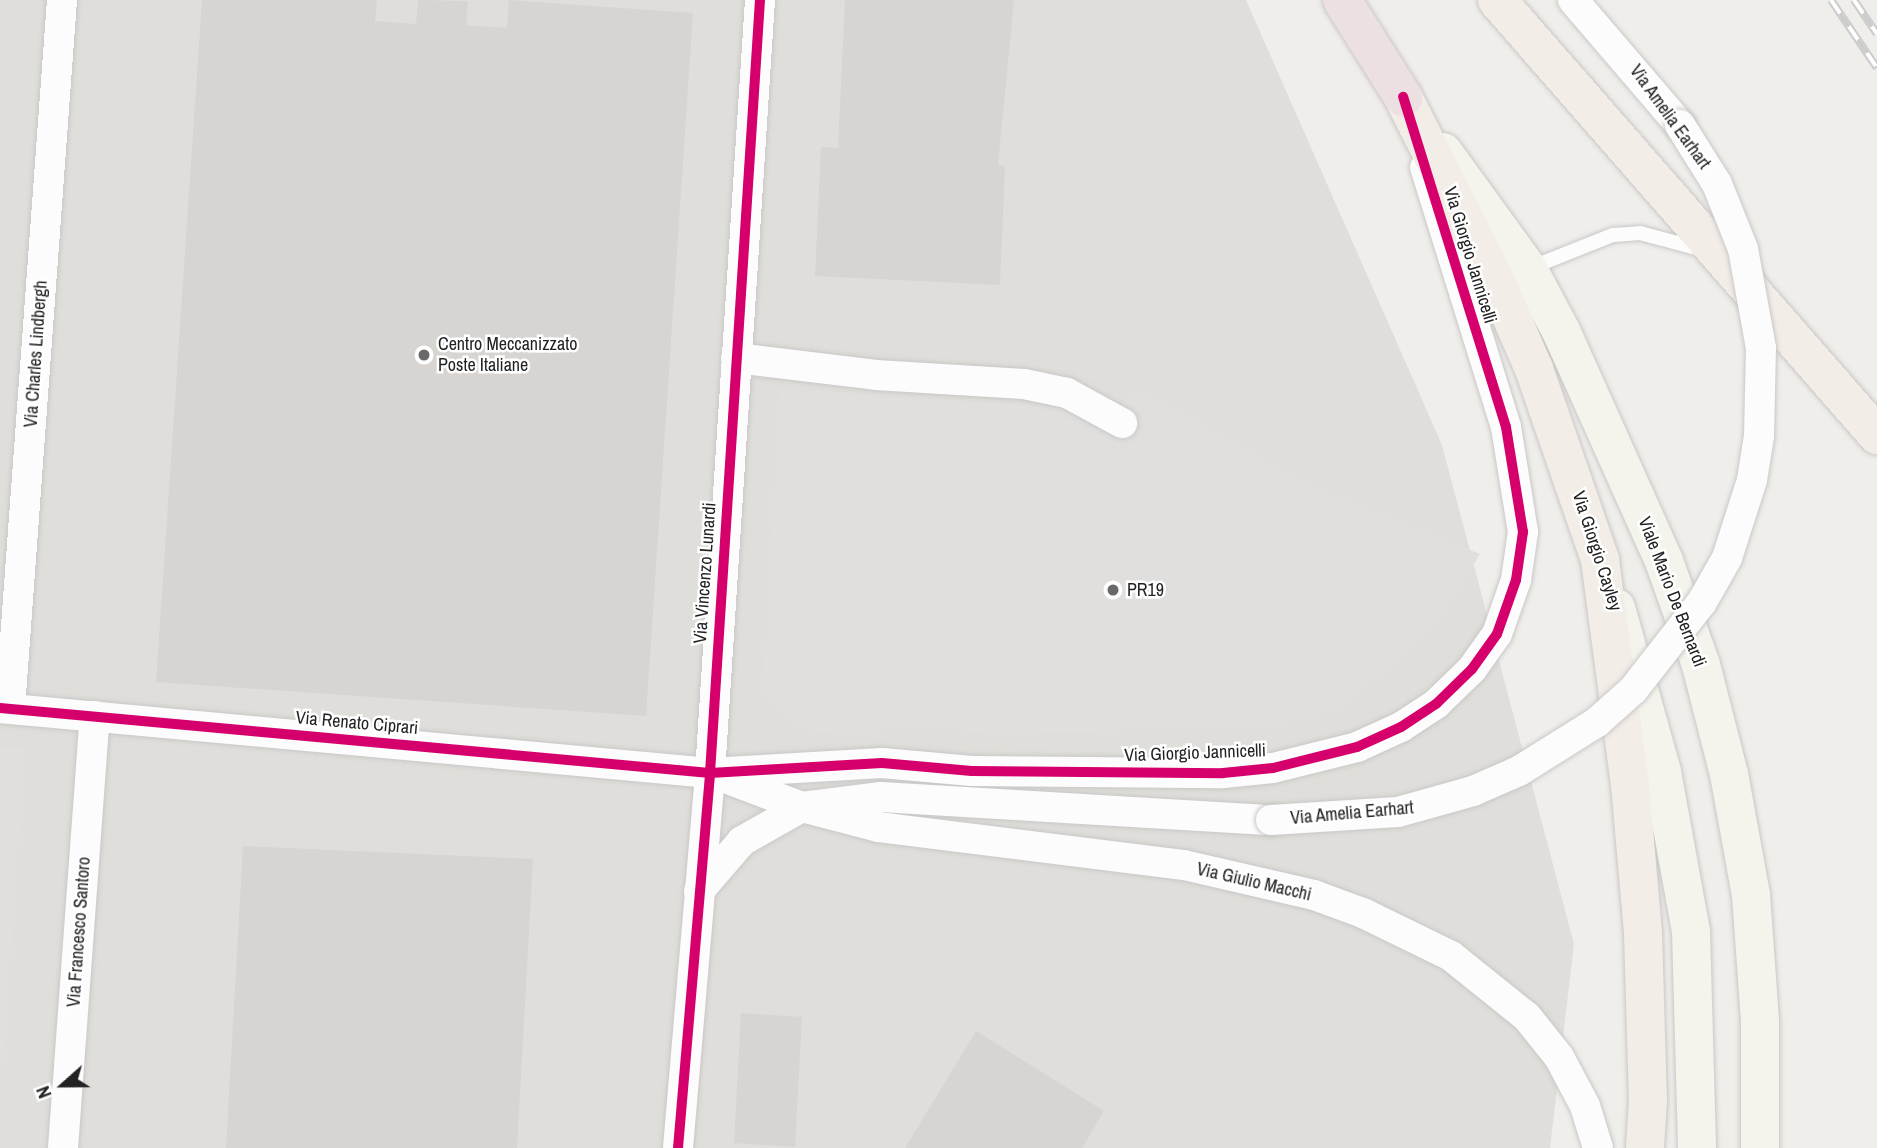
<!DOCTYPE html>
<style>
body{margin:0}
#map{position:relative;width:1877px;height:1148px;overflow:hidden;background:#f0eeeb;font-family:"Archivo Narrow",sans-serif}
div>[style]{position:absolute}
.airport>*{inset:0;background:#e0deda}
.parking>*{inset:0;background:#e0dfde}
.building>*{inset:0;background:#d7d4d2}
.roads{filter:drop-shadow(0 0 2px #c9c8c7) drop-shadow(0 0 2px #c9c8c7)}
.lane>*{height:14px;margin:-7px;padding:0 7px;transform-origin:7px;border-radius:7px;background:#fdfcfc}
.street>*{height:30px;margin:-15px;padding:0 15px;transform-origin:15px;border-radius:15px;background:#fdfcfc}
.secondary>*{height:38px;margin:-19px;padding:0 19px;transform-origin:19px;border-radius:19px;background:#f4f4ed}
.primary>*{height:38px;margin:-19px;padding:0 19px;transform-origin:19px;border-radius:19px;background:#f3ede7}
.highway>*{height:38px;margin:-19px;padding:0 19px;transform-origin:19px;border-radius:19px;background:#ece0e2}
.rail>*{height:8px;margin-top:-4px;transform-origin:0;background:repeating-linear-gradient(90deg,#fff 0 16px,#ccc 0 32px);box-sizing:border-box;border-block:2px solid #ccc}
.bridges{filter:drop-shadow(0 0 2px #c9c8c7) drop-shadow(0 0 2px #c9c8c7)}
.street-bridge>*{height:30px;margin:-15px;padding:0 15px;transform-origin:15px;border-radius:15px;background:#fdfcfc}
.cycleway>*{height:10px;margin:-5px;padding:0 5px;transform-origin:5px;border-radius:5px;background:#d6006c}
.dots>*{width:19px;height:19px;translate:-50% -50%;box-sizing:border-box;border:4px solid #fff;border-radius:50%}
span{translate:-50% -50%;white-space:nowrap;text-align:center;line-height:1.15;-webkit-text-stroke:5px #fff;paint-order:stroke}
.street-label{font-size:18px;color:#222}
.poi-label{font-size:18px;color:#222}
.left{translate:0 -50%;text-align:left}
.north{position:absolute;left:28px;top:1050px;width:70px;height:70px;-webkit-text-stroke:5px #fff;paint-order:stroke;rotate:249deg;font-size:19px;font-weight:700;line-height:28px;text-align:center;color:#222}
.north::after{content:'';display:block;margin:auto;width:24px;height:32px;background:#222;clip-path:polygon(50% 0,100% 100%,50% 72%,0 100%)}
</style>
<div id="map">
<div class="airport">
<div style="clip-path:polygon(0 0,1246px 0,1442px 445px,1574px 944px,1550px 1148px,0 1148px)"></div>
</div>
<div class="parking">
<div style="clip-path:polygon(1134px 387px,1308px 484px,1480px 554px,1437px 625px,1342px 708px,1278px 726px,1002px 734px,884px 725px,877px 736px,800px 730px,762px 694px,780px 388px,1116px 411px)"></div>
<div style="clip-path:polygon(0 747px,26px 749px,0 1098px)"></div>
</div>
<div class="building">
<div style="clip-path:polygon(202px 0,377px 0,375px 21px,416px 24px,418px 0,468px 1px,466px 25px,507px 28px,509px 0,693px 13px,646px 716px,156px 682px)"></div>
<div style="clip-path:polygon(845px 0,1014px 0,998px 164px,1005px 167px,1000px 285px,815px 276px,821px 147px,838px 148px)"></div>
<div style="clip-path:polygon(243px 846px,533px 859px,517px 1148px,226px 1148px)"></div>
<div style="clip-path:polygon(741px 1013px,802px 1017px,795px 1147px,734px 1143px)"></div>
<div style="clip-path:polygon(976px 1031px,1104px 1111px,1082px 1148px,905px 1148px)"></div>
</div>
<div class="roads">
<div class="lane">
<div style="left:1530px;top:268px;width:89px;rotate:-21.7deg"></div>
<div style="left:1613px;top:235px;width:27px;rotate:-4deg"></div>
<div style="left:1640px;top:233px;width:62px;rotate:14.9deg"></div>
</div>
<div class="street">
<div style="left:1573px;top:0;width:165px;rotate:49.4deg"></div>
<div style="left:736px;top:358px;width:141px;rotate:6.9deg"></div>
<div style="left:876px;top:375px;width:148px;rotate:3.5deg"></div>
<div style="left:1024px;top:384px;width:44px;rotate:11.8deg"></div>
<div style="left:1067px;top:393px;width:63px;rotate:28.6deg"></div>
<div style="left:0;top:708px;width:713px;rotate:5.23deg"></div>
<div style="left:710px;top:773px;width:172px;rotate:-3.3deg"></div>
<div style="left:882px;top:763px;width:90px;rotate:5.1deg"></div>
<div style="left:972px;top:771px;width:251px;rotate:0.5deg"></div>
<div style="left:1223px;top:773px;width:50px;rotate:-5.7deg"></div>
<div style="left:1273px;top:768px;width:87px;rotate:-14deg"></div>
<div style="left:1357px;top:747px;width:48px;rotate:-24.4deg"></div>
<div style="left:1401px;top:727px;width:42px;rotate:-33.3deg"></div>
<div style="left:1436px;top:704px;width:50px;rotate:-44.2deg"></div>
<div style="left:1472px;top:669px;width:43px;rotate:-54.5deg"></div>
<div style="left:1497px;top:634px;width:57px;rotate:-70.6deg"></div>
<div style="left:1516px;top:580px;width:49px;rotate:-81.7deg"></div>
<div style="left:1523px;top:532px;width:106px;rotate:-99.2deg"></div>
<div style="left:1506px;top:427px;width:272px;rotate:-107.3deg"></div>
<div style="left:10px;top:708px;width:710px;rotate:-85.8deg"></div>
<div style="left:720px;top:776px;width:88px;rotate:20.7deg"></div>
<div style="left:802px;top:807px;width:79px;rotate:14.7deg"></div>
<div style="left:878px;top:827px;width:308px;rotate:7.1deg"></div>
<div style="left:1184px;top:865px;width:133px;rotate:13deg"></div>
<div style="left:1314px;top:895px;width:52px;rotate:20.2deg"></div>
<div style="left:1363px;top:913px;width:98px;rotate:26deg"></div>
<div style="left:1451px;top:956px;width:97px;rotate:38.8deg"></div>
<div style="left:1527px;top:1017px;width:51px;rotate:51.3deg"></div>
<div style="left:1559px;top:1057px;width:55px;rotate:62deg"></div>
<div style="left:1585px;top:1106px;width:44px;rotate:72.8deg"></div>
<div style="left:699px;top:891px;width:66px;rotate:-49.3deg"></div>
<div style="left:742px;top:841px;width:69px;rotate:-29.5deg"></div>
<div style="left:802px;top:807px;width:80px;rotate:-7.2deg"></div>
<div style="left:881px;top:797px;width:391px;rotate:3.4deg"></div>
<div style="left:63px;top:1148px;width:433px;rotate:-85.8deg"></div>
<div style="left:678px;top:1148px;width:376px;rotate:-85.1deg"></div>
<div style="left:710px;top:773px;width:775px;rotate:-86.3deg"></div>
</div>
<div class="secondary">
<div style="left:1443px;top:152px;width:145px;rotate:54deg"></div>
<div style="left:1528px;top:269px;width:72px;rotate:62deg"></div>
<div style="left:1562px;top:333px;width:250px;rotate:65.9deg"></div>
<div style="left:1664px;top:561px;width:110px;rotate:70.4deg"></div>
<div style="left:1701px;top:665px;width:113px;rotate:75.6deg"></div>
<div style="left:1729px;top:774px;width:123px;rotate:79.7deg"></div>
<div style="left:1751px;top:895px;width:127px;rotate:85.9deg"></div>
<div style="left:1760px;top:1022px;width:126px;rotate:90deg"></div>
<div style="left:1616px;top:608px;width:170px;rotate:74.3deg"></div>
<div style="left:1662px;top:772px;width:162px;rotate:79.7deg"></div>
<div style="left:1691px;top:931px;width:217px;rotate:88.4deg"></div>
</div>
<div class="primary">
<div style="left:1497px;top:0;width:578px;rotate:48.86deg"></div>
<div style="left:1403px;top:97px;width:202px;rotate:63.2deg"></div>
<div style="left:1494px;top:277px;width:100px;rotate:66.5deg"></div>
<div style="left:1534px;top:369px;width:202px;rotate:70.9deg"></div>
<div style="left:1600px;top:560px;width:226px;rotate:82.4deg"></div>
<div style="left:1630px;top:784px;width:150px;rotate:85deg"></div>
<div style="left:1643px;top:933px;width:167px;rotate:88.3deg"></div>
<div style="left:1648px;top:1100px;width:48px;rotate:93.6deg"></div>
</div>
<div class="highway">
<div style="left:1342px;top:0;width:115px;rotate:57.8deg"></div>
</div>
</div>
<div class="rail">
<div style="left:1831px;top:0;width:82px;rotate:55.9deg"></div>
<div style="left:1854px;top:0;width:41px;rotate:55.9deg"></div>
</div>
<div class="bridges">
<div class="street-bridge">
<div style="left:1271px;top:820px;width:127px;rotate:-3.6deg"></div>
<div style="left:1398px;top:812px;width:78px;rotate:-15.6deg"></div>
<div style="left:1473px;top:791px;width:50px;rotate:-23.5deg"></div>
<div style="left:1519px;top:771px;width:92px;rotate:-32.1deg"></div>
<div style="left:1597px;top:722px;width:48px;rotate:-41.6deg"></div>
<div style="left:1633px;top:690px;width:112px;rotate:-51.9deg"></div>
<div style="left:1702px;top:602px;width:51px;rotate:-60.4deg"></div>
<div style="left:1727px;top:558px;width:82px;rotate:-72.2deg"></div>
<div style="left:1752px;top:480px;width:45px;rotate:-81deg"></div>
<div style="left:1759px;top:436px;width:88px;rotate:-88.7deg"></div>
<div style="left:1761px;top:348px;width:101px;rotate:-100.3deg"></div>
<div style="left:1743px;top:249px;width:70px;rotate:-111.8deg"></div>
<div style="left:1717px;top:184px;width:70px;rotate:-122.1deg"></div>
</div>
</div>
<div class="cycleway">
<div style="left:0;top:708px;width:713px;rotate:5.23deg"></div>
<div style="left:710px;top:773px;width:172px;rotate:-3.3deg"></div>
<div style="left:882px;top:763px;width:90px;rotate:5.1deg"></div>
<div style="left:972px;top:771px;width:251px;rotate:0.5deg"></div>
<div style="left:1223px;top:773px;width:50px;rotate:-5.7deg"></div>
<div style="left:1273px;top:768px;width:87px;rotate:-14deg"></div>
<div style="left:1357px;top:747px;width:48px;rotate:-24.4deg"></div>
<div style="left:1401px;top:727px;width:42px;rotate:-33.3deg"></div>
<div style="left:1436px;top:704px;width:50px;rotate:-44.2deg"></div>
<div style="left:1472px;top:669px;width:43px;rotate:-54.5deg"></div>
<div style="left:1497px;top:634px;width:57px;rotate:-70.6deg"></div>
<div style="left:1516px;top:580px;width:49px;rotate:-81.7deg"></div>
<div style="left:1523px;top:532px;width:106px;rotate:-99.2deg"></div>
<div style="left:1506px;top:427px;width:346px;rotate:-107.3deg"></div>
<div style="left:678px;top:1148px;width:376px;rotate:-85.1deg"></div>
<div style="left:710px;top:773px;width:775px;rotate:-86.3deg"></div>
</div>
<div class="dots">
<div style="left:424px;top:355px;background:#6a6968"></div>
<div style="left:1113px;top:590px;background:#6a6968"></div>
</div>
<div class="street-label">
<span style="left:1670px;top:117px;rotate:54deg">Via Amelia Earhart</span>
<span style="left:1470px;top:255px;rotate:73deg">Via Giorgio Jannicelli</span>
<span style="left:36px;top:354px;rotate:-86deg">Via Charles Lindbergh</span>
<span style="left:1597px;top:551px;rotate:72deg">Via Giorgio Cayley</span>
<span style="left:705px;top:573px;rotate:-86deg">Via Vincenzo Lunardi</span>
<span style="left:1672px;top:592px;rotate:69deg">Viale Mario De Bernardi</span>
<span style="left:357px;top:723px;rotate:5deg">Via Renato Ciprari</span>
<span style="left:1195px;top:753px;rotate:-2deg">Via Giorgio Jannicelli</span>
<span style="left:1352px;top:813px;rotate:-5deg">Via Amelia Earhart</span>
<span style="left:1254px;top:882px;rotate:13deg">Via Giulio Macchi</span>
<span style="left:79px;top:932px;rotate:-86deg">Via Francesco Santoro</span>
</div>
<div class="poi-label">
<span class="left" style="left:438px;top:355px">Centro Meccanizzato<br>Poste Italiane</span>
<span class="left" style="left:1127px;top:590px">PR19</span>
</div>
<div class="north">N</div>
</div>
